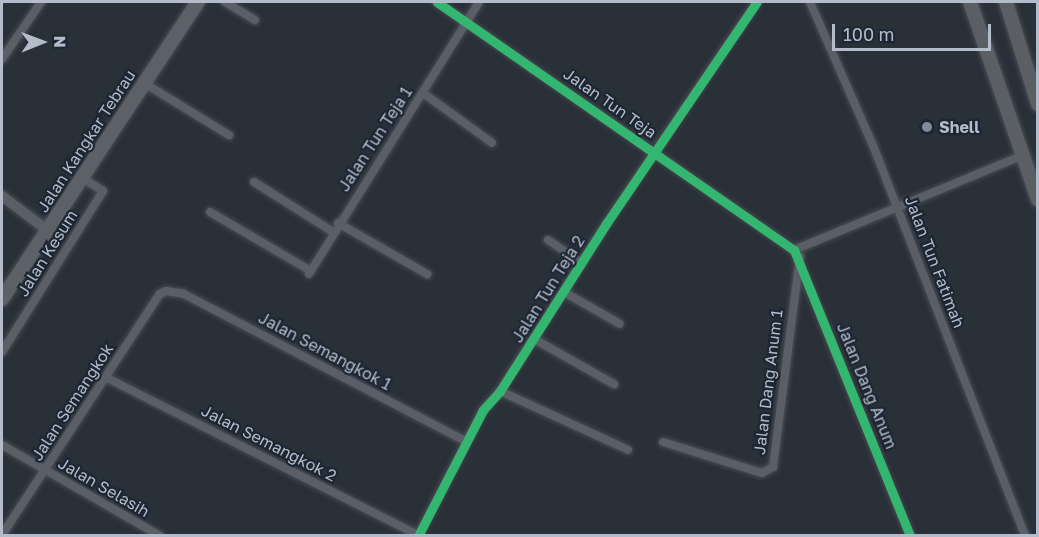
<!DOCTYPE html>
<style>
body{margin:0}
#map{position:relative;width:1039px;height:537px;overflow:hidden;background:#2a3038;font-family:"Golos Text",sans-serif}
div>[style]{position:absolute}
.roads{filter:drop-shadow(0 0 2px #484c53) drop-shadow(0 0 2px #484c53)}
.minor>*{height:8px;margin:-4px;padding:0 4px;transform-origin:4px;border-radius:4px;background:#5a5e66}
.tertiary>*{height:10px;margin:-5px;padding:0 5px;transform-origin:5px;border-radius:5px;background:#5a5e66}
.primary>*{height:14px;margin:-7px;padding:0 7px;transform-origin:7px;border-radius:7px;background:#5c6168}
.trunk>*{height:14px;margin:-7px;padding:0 7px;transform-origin:7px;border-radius:7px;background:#5b5f64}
.cycleway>*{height:9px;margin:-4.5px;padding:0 4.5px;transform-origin:4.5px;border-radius:4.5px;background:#33b770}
.dots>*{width:16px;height:16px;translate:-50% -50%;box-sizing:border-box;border:3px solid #1d2633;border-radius:50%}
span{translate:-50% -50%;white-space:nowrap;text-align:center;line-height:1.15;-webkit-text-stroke:4.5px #1d2633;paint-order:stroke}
.street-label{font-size:16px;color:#b4bcc9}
.poi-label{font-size:16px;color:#b4bcc9;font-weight:700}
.left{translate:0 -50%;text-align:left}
.frame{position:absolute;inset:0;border:3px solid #b4bcc9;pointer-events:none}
.north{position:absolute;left:12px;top:12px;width:60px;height:60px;-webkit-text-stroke:4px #1d2633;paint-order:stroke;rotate:89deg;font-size:16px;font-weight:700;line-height:24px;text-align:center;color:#b4bcc9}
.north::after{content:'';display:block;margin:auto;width:21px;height:27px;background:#b4bcc9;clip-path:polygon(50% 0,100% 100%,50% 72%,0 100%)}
.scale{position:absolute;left:832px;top:24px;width:159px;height:27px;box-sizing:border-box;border:3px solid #b4bcc9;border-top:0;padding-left:8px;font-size:18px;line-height:21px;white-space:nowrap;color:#b4bcc9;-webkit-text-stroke:4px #1d2633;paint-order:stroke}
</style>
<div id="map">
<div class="roads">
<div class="minor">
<div style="left:225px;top:2px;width:35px;rotate:31deg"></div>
<div style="left:437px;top:2px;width:435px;rotate:34.8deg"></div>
<div style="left:794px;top:250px;width:308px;rotate:67.9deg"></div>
<div style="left:810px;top:2px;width:159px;rotate:66.3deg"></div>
<div style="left:874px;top:148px;width:416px;rotate:68.7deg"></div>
<div style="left:2px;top:59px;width:69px;rotate:-55.6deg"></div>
<div style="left:144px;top:83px;width:100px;rotate:31.5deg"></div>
<div style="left:423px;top:93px;width:85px;rotate:35.9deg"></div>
<div style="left:254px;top:182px;width:93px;rotate:32.3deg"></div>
<div style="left:210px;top:212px;width:117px;rotate:30.3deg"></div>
<div style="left:338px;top:223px;width:103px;rotate:29.8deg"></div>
<div style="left:548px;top:240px;width:41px;rotate:34.1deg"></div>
<div style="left:794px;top:250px;width:248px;rotate:-22.5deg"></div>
<div style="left:309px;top:274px;width:321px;rotate:-58deg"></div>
<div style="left:564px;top:292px;width:64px;rotate:29.7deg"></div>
<div style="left:534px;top:339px;width:92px;rotate:29.4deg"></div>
<div style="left:2px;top:352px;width:190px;rotate:-57.9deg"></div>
<div style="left:103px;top:191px;width:26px;rotate:-148deg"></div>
<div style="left:107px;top:378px;width:348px;rotate:26.8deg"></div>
<div style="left:500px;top:391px;width:141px;rotate:24.7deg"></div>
<div style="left:663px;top:442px;width:104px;rotate:17.4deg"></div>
<div style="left:762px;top:473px;width:13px;rotate:-29deg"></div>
<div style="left:773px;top:467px;width:212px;rotate:-82.7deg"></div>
<div style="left:2px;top:445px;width:182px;rotate:29.9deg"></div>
<div style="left:2px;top:535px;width:288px;rotate:-56.8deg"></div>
<div style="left:160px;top:294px;width:7px;rotate:-27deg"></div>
<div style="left:166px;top:291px;width:18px;rotate:9deg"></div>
<div style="left:184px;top:294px;width:317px;rotate:27.6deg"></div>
<div style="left:418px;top:536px;width:142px;rotate:-62.7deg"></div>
<div style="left:483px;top:410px;width:25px;rotate:-48deg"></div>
<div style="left:500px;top:391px;width:198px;rotate:-57.6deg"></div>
<div style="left:606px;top:224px;width:268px;rotate:-55.8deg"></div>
</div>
<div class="tertiary">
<div style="left:2px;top:196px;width:56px;rotate:37.1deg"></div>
</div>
<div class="primary">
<div style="left:2px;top:299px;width:356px;rotate:-56.6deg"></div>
</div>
<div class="trunk">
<div style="left:970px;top:2px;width:209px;rotate:71deg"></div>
<div style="left:1006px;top:2px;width:107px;rotate:72.6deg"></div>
</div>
</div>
<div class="cycleway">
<div style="left:437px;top:2px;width:435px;rotate:34.8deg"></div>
<div style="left:794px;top:250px;width:308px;rotate:67.9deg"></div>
<div style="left:418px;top:536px;width:142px;rotate:-62.7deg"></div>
<div style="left:483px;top:410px;width:25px;rotate:-48deg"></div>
<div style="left:500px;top:391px;width:198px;rotate:-57.6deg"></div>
<div style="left:606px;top:224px;width:268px;rotate:-55.8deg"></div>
</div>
<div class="dots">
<div style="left:927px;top:127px;background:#848b96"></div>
</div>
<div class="street-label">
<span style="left:610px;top:103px;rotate:35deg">Jalan Tun Teja</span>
<span style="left:375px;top:139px;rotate:-57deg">Jalan Tun Teja 1</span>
<span style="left:86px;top:141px;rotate:-57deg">Jalan Kangkar Tebrau</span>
<span style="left:47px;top:253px;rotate:-58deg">Jalan Kesum</span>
<span style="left:935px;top:262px;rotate:69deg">Jalan Tun Fatimah</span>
<span style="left:548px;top:289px;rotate:-58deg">Jalan Tun Teja 2</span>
<span style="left:325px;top:351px;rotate:28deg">Jalan Semangkok 1</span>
<span style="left:768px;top:382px;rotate:-83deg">Jalan Dang Anum 1</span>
<span style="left:867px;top:386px;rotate:68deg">Jalan Dang Anum</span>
<span style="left:72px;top:402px;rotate:-57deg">Jalan Semangkok</span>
<span style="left:269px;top:443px;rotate:27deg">Jalan Semangkok 2</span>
<span style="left:104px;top:487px;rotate:30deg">Jalan Selasih</span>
</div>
<div class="poi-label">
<span class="left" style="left:939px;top:127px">Shell</span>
</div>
<div class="frame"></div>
<div class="north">N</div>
<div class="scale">100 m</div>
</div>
